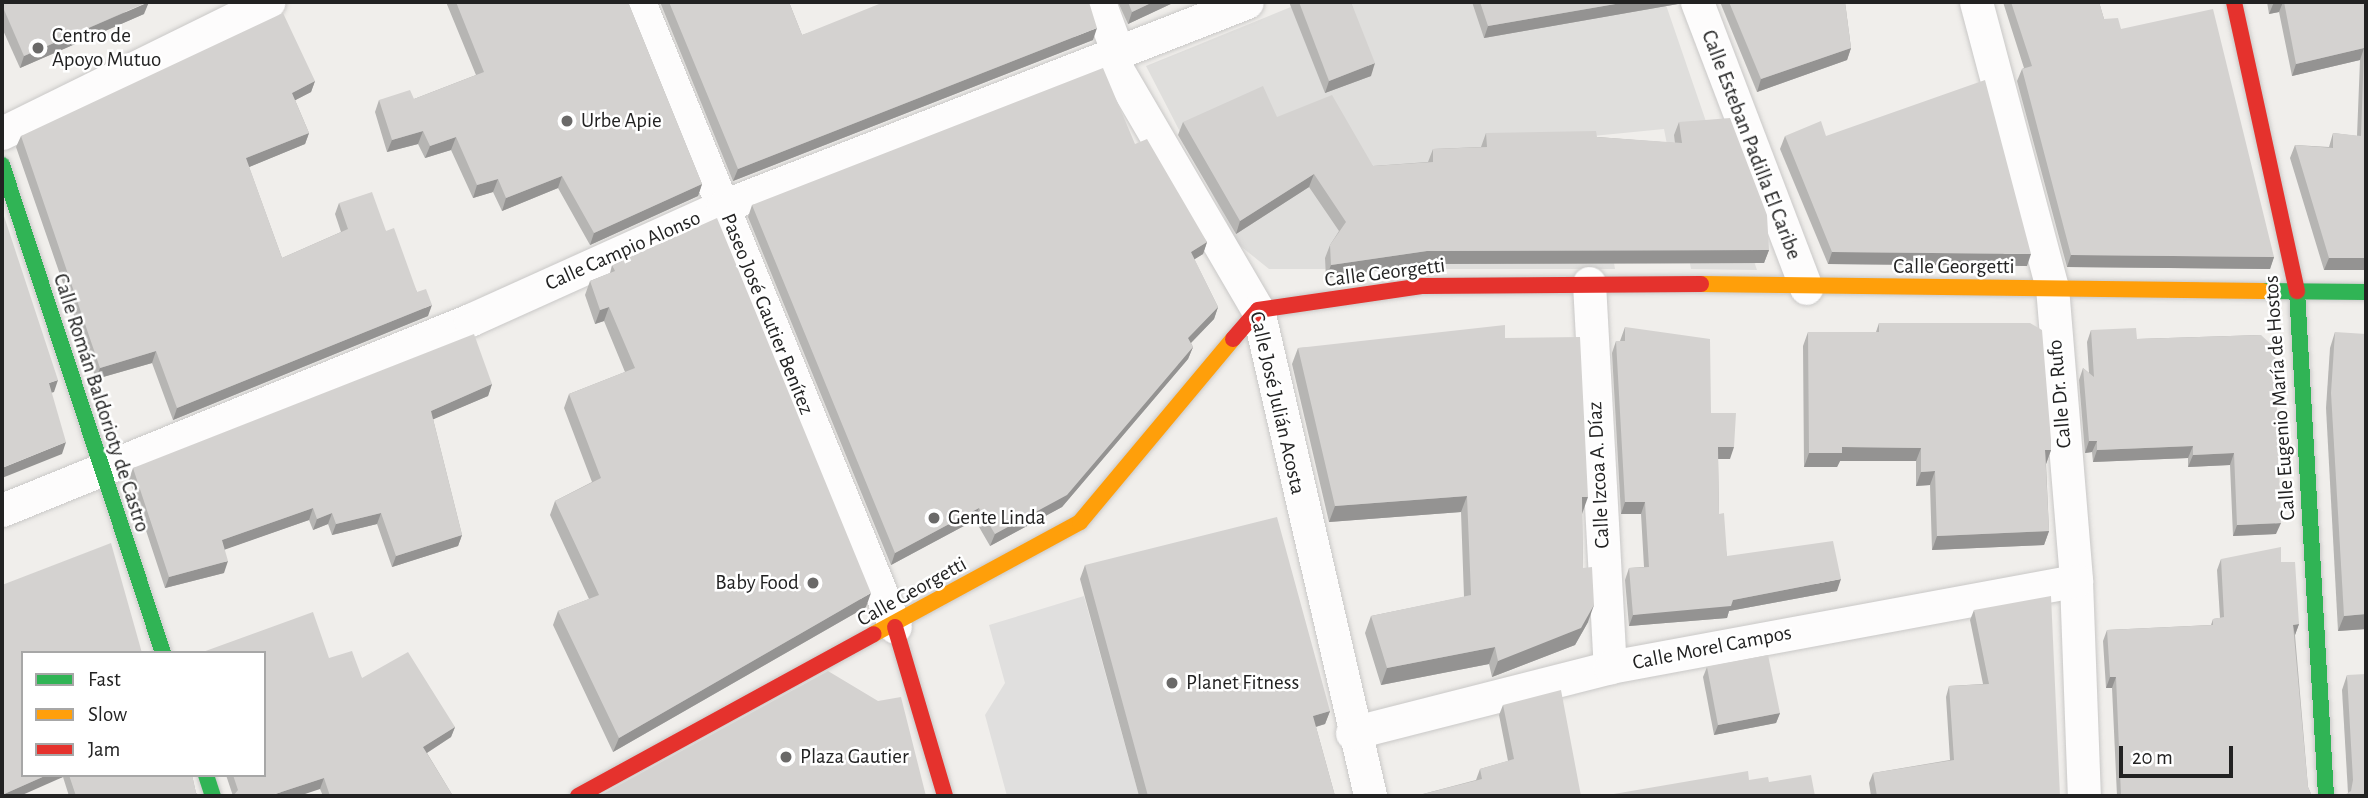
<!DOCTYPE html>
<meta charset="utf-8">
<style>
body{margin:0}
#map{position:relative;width:2368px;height:798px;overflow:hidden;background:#f0eeeb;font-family:"Alegreya Sans",sans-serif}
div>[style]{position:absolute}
.residential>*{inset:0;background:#dfdedc}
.parking>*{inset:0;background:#e0dfde}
.roads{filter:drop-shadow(0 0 2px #c9c8c7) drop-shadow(0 0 2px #c9c8c7)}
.street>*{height:33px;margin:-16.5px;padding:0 16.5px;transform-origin:16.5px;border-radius:16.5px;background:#fdfcfc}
.fast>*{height:16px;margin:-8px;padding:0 8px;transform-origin:8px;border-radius:8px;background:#30b455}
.slow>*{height:16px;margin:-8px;padding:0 8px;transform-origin:8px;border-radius:8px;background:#ff9f0a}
.jam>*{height:16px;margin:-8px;padding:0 8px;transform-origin:8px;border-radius:8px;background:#e5322d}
.wall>*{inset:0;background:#b6b5b3}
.shaded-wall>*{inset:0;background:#949392}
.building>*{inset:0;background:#d4d2d0}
.dots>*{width:19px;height:19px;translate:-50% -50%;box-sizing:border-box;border:4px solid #fff;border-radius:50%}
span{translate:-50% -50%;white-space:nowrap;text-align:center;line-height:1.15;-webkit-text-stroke:5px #fff;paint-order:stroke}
.poi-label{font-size:21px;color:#222}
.left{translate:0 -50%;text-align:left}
.right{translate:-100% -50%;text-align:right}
.street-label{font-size:21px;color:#222}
.frame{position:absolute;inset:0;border:4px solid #222;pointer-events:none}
.legend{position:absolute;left:21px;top:651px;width:245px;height:126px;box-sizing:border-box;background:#fff;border:2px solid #a7a7a7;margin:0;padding:9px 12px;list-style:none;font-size:21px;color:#222}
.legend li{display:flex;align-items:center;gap:14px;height:35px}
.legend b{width:35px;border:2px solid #a7a7a7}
.scale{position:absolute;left:2119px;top:746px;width:114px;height:32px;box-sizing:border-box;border:4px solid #222;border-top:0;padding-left:9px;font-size:21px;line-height:24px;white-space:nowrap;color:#222;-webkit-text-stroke:5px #fff;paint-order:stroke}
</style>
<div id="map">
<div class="residential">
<div style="clip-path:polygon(1303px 2px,1665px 2px,1757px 270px,1691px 269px,1664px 129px,1593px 136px,1615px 269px,1269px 269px,1238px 244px,1146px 66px)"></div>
</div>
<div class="parking">
<div style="clip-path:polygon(1084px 596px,1139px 796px,1007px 796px,985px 715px,1005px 683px,989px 625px)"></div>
</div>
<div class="roads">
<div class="street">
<div style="left:639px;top:2px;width:675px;rotate:67.73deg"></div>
<div style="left:1099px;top:2px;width:54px;rotate:69.6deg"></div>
<div style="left:1118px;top:53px;width:12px;rotate:110deg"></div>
<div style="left:1114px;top:64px;width:285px;rotate:59.7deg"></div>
<div style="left:1258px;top:310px;width:499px;rotate:77deg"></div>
<div style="left:1697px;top:2px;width:306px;rotate:69.1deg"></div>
<div style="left:1976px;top:2px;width:295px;rotate:75.1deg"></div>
<div style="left:2052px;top:287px;width:295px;rotate:85.3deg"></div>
<div style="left:2076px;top:581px;width:215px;rotate:87.9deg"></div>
<div style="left:2px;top:133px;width:297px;rotate:-26.2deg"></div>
<div style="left:1589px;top:283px;width:385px;rotate:86.9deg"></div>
<div style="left:2px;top:510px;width:505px;rotate:-22.1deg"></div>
<div style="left:470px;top:320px;width:277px;rotate:-24.3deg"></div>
<div style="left:723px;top:206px;width:562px;rotate:-21.27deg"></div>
<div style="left:1352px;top:733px;width:266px;rotate:-14.3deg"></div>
<div style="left:1610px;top:667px;width:474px;rotate:-10.5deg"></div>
</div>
<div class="fast">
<div style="left:2px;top:165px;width:514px;rotate:71.74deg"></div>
<div style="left:2263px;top:291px;width:103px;rotate:0.6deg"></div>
<div style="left:2297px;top:291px;width:506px;rotate:86.71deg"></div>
<div style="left:206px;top:775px;width:22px;rotate:72deg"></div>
</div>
<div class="slow">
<div style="left:1701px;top:284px;width:562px;rotate:0.71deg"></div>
<div style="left:874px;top:634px;width:234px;rotate:-28.5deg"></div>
<div style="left:1080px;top:522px;width:239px;rotate:-50.1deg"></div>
</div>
<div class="jam">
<div style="left:2234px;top:2px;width:296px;rotate:77.7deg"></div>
<div style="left:1233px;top:339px;width:38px;rotate:-49deg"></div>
<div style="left:1258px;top:310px;width:167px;rotate:-8.3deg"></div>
<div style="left:1423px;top:286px;width:278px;rotate:-0.4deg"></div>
<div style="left:895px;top:627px;width:176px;rotate:73.5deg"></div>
<div style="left:578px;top:796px;width:337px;rotate:-28.7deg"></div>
</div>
</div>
<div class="wall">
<div style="clip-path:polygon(2px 2px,144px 14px,20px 68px,2px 28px)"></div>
<div style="clip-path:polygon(446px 2px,628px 2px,702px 184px,698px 196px,590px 245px,558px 188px,502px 211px,493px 192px,473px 198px,451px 150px,425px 158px,418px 144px,387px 152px,375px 112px,379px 100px,414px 99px,476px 75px)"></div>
<div style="clip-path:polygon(660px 2px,789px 2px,802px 35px,896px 4px,1093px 40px,733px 181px)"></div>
<div style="clip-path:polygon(1118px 2px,1175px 2px,1128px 24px)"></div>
<div style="clip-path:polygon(1289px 2px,1351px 2px,1371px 76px,1325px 93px)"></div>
<div style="clip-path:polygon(1472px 2px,1679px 2px,1678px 4px,1484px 38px)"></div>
<div style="clip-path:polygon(1720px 2px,1845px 2px,1851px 48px,1847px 60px,1757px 92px)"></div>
<div style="clip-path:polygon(2003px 2px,2099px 2px,2104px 19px,2121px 29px,2274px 257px,2270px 269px,2067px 267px,2017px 81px,2022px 69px,2024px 68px)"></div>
<div style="clip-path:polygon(2267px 2px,2366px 2px,2366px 270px,2324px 270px,2290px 158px,2295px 145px,2329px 147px,2333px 133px,2357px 136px,2360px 60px,2292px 76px,2279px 12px,2269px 14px)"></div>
<div style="clip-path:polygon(315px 81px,311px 92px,295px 100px,309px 133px,305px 144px,249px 167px,282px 258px,341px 232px,335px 214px,339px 203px,386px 231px,417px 292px,428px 316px,173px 420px,152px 363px,96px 379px,16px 147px,21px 136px)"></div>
<div style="clip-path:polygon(1277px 117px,1373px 166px,1428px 162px,1433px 149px,1481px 147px,1486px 133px,1597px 137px,1675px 143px,1674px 135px,1679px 122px,1769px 250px,1764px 263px,1423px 264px,1326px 278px,1325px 258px,1330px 245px,1339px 231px,1309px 187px,1236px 234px,1178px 135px,1183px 122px)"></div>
<div style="clip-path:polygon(1785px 136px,2027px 266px,1828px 264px,1780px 149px)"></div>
<div style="clip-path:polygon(1135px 144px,1207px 242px,1203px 254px,1194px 259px,1218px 307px,1214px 319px,1191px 343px,1193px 347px,1188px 359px,1062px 507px,990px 546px,975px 520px,891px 565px,748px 217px,752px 205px)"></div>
<div style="clip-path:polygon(612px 265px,866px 607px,613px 752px,553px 625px,558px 611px,589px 599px,550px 515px,555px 501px,592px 482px,564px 408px,569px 394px,625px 372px,604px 321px,595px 324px,585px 295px,590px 281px,610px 273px)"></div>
<div style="clip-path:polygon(1879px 323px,2051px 450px,2046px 464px,2049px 531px,2044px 545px,1932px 550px,1930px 485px,1916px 486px,1916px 461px,1840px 461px,1837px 467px,1804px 467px,1803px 346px,1808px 332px,1876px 332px)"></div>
<div style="clip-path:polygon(1625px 327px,1711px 413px,1730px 459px,1718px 459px,1719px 514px,1727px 556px,1837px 591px,1729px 611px,1727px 618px,1629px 626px,1625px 580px,1629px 568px,1644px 567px,1641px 514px,1621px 514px,1612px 353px,1616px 341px,1620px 341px)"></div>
<div style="clip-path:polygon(2091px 330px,2137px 339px,2261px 335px,2276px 534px,2233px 536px,2230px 465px,2188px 467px,2188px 458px,2093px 462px,2092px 452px,2085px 453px,2079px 380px,2083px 368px,2089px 373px,2087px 342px)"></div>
<div style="clip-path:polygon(2335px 332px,2366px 629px,2338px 631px,2326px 408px,2330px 348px)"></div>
<div style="clip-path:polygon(1505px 338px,1582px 514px,1583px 568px,1588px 622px,1575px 645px,1492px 677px,1489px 664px,1381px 685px,1365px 633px,1371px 616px,1464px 597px,1461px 512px,1329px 522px,1292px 364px,1298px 348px)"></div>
<div style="clip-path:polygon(492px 384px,488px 396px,433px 419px,462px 535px,458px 546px,392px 567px,377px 524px,332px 535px,328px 524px,313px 530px,309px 520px,225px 549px,224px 573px,165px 588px,129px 479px,133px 468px)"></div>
<div style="clip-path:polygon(2221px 559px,2281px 562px,2299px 624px,2295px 635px,2308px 787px,2312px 796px,2117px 796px,2112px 688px,2106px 688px,2103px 641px,2107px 630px,2211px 625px,2213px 619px,2220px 618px,2217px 570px)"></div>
<div style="clip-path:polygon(1085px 565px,1330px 711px,1325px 724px,1316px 727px,1335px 796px,1139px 796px,1080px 579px)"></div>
<div style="clip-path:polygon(2px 585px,23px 775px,192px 775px,196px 793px,200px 796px,69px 796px,63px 777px,2px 796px)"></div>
<div style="clip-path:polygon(1974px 610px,2060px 796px,1871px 796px,1869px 783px,1873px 773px,1950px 760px,1946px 697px,1949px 686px,1983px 684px,1970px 620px)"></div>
<div style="clip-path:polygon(329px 658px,362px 678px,455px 727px,451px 737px,427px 753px,453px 796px,323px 796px,320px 789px,233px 796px,226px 775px,264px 775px)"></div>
<div style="clip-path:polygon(1707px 667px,1780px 713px,1776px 723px,1714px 735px,1703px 677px)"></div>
<div style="clip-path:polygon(2347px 675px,2366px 796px,2348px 793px,2342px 690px)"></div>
<div style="clip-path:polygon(1503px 705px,1581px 796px,1423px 796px,1423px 794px,1476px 780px,1480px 769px,1508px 761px,1499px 715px)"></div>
</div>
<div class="shaded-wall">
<div style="clip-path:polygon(149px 2px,144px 14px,20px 68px,24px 56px)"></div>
<div style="clip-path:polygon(1153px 2px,1175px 2px,1128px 24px,1132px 12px)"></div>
<div style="clip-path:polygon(1627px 2px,1679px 2px,1678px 4px,1484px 38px,1488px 26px)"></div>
<div style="clip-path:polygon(2274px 2px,2283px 2px,2279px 12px,2269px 14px)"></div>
<div style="clip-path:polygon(1097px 28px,1093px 40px,733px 181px,738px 169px)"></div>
<div style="clip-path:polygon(1851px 48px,1847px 60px,1757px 92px,1761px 79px)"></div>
<div style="clip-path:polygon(2364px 48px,2360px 60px,2292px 76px,2296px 64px)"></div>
<div style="clip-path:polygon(1375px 63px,1371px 76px,1325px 93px,1329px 81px)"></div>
<div style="clip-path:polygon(315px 81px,311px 92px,288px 104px,292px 93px)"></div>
<div style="clip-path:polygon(423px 131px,418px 144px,387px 152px,392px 140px)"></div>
<div style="clip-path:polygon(309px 133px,305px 144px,242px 170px,246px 158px)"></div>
<div style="clip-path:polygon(456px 137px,451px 150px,425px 158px,430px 146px)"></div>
<div style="clip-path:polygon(1314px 174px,1309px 187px,1236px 234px,1240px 221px)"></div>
<div style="clip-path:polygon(562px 176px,558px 188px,502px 211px,506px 198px)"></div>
<div style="clip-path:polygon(498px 179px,493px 192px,473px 198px,477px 185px)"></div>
<div style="clip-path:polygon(702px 184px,698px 196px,590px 245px,594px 233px)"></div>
<div style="clip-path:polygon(1207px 242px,1203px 254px,1187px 264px,1191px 252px)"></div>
<div style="clip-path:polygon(1769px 250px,1764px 263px,1423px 264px,1326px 278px,1331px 265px,1427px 251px)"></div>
<div style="clip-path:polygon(1832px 252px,2031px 254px,2027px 266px,1828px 264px)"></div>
<div style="clip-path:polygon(2071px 255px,2274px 257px,2270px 269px,2067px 267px)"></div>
<div style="clip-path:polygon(2329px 258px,2366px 258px,2366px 270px,2324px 270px)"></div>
<div style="clip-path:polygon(432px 305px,428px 316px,173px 420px,177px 408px)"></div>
<div style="clip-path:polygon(609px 307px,604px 321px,595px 324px,600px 310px)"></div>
<div style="clip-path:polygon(1218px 307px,1214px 319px,1184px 350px,1188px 338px)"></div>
<div style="clip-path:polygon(1193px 347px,1188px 359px,1062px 507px,990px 546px,995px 534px)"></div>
<div style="clip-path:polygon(156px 351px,152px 363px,96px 379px,100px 368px)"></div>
<div style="clip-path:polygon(58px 380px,54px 392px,44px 395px,49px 383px)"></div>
<div style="clip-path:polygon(492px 384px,488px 396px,427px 422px,431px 411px)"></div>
<div style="clip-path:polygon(2089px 441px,2097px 441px,2092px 452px,2085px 453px)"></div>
<div style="clip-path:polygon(66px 442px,62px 454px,2px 478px,2px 468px)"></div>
<div style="clip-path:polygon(2193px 446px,2188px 458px,2093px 462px,2097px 450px)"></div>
<div style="clip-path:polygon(1718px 447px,1734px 447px,1730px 459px,1714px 459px)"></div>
<div style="clip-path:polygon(1842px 447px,1921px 448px,1916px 461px,1840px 461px,1837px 467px,1804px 467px,1809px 453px)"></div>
<div style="clip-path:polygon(2045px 450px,2051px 450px,2046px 464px)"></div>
<div style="clip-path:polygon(2234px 453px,2230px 465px,2188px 467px,2193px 455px)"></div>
<div style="clip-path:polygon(1935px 471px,1930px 485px,1916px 486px,1921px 472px)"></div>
<div style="clip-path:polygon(1467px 496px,1461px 512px,1329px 522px,1335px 506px)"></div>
<div style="clip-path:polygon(1582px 497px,1588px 497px,1582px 514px)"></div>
<div style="clip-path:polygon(1625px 502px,1645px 502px,1641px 514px,1621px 514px)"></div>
<div style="clip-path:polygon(313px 508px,309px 520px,218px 552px,222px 540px)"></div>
<div style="clip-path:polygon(979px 508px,975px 520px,891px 565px,895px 553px)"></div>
<div style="clip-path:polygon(332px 513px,328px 524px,313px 530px,317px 519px)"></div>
<div style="clip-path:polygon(381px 513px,377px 524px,332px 535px,336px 524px)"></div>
<div style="clip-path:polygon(2281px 523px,2276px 534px,2233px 536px,2237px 525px)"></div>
<div style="clip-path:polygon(2049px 531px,2044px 545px,1932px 550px,1937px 536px)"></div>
<div style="clip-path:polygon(462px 535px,458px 546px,392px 567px,396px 556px)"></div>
<div style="clip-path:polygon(228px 561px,224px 573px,165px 588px,169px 577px)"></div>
<div style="clip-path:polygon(1841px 579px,1837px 591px,1729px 611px,1727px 618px,1629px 626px,1633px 615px,1733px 600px)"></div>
<div style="clip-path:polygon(871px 593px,866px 607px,613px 752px,619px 738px)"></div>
<div style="clip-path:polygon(1594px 605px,1588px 622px,1575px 645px,1492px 677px,1498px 661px)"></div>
<div style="clip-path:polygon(2366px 614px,2366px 629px,2338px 631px,2344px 616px)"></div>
<div style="clip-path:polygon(2299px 624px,2295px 635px,2293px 625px)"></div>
<div style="clip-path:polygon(1495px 647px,1489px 664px,1381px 685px,1387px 668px)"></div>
<div style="clip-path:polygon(2110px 677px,2116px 677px,2112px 688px,2106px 688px)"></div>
<div style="clip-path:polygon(1330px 711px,1325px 724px,1308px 729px,1313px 716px)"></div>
<div style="clip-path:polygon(1780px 713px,1776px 723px,1714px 735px,1718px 725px)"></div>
<div style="clip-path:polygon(455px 727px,451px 737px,419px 758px,423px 747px)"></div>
<div style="clip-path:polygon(47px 775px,63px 775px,63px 777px,20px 796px,2px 796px,2px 795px)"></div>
<div style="clip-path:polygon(324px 778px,320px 789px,299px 796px,269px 796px)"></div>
</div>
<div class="building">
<div style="clip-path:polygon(2px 2px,148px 2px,24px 56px,2px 5px)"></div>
<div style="clip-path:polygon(456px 2px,628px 2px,702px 184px,594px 233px,562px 176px,506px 198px,498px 179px,477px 185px,456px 137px,430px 146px,423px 131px,392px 140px,379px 100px,410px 90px,414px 99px,484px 72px)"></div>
<div style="clip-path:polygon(669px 2px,789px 2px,802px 35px,884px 2px,895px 2px,896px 4px,902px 2px,1089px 2px,1097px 28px,738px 169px)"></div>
<div style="clip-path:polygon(1128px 2px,1153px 2px,1132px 12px)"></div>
<div style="clip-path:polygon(1299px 2px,1351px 2px,1375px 63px,1329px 81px)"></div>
<div style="clip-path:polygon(1480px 2px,1627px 2px,1488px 26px)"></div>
<div style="clip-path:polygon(1729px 2px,1845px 2px,1851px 48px,1761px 79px)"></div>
<div style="clip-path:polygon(2011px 2px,2099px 2px,2104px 19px,2118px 18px,2121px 29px,2213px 9px,2274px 257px,2071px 255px,2022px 69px,2032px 66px)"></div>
<div style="clip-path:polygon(2284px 2px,2366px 2px,2366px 258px,2329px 258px,2295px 145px,2333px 148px,2333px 133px,2361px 136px,2364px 48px,2296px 64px)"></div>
<div style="clip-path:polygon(283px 13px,315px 81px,292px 93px,309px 133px,246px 158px,282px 258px,348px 229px,339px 203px,372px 192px,386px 231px,394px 228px,417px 292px,426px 289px,432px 305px,177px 408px,156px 351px,100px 368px,21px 136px)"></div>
<div style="clip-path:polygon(1103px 68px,1135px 144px,1147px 139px,1207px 242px,1191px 252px,1218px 307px,1188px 338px,1193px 347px,1067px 495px,995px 534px,979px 508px,895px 553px,752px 205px)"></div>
<div style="clip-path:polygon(1985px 80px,2031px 254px,1832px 252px,1785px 136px,1821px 121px,1826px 136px)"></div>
<div style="clip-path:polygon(1263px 86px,1277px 117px,1332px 95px,1373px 166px,1433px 162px,1433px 149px,1487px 147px,1486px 133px,1596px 131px,1597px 137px,1682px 143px,1679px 122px,1730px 118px,1767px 215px,1769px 250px,1427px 251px,1331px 265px,1330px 245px,1346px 222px,1314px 174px,1240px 221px,1183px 122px)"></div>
<div style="clip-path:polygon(2px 210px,58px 380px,49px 383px,66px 442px,2px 468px)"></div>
<div style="clip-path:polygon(717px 218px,871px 593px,619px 738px,558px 611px,599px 595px,555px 501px,601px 478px,569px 394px,635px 368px,609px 307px,600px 310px,590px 281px,615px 271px,612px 265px)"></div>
<div style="clip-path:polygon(1879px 323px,2030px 323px,2042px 330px,2051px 440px,2051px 450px,2045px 450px,2049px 531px,1937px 536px,1935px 471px,1921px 472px,1921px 448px,1842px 447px,1842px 453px,1809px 453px,1808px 332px,1879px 332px)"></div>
<div style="clip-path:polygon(1505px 325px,1505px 338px,1580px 337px,1588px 497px,1582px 497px,1583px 568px,1592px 567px,1594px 605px,1581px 628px,1498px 661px,1495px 647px,1387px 668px,1371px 616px,1471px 595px,1467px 496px,1335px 506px,1298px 348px)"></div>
<div style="clip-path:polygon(1625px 327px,1710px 339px,1711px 413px,1736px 413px,1734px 447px,1718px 447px,1719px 514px,1724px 513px,1727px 556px,1833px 541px,1841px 579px,1733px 600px,1731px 606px,1633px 615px,1629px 568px,1649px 567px,1645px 502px,1625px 502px,1616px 341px,1625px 341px)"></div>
<div style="clip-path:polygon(2136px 328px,2137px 339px,2261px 335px,2275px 348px,2281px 523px,2237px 525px,2234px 453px,2193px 455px,2193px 446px,2097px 450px,2097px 441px,2089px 441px,2083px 368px,2094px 377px,2091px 330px)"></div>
<div style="clip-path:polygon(2335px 332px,2366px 334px,2366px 614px,2344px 616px,2331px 393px)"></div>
<div style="clip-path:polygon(474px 334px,492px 384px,431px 411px,462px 535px,396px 556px,381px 513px,336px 524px,332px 513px,317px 519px,313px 508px,222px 540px,228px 561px,169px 577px,133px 468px)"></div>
<div style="clip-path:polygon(1277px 517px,1330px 711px,1313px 716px,1335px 796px,1148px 796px,1085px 565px)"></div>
<div style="clip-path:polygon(111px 543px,142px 653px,23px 653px,23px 775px,47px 775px,2px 795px,2px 585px)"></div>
<div style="clip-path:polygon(2281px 547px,2281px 562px,2295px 562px,2299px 624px,2293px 625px,2308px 787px,2312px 796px,2121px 796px,2116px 677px,2110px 677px,2107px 630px,2213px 625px,2213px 619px,2224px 617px,2221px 559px)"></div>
<div style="clip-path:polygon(2051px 596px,2060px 796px,1877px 796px,1873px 773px,1954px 760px,1949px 686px,1989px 684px,1974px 610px)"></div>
<div style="clip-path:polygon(313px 612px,329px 658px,352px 651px,362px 678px,408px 652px,455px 727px,423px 747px,453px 796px,330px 796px,324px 778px,269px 796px,233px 796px,238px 790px,233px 775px,264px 775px,264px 653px,200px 653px)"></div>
<div style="clip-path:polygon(1768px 655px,1780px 713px,1718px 725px,1707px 667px)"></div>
<div style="clip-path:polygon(828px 671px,878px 701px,901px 697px,926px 796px,599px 796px)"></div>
<div style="clip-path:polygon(2366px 674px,2366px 796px,2343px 796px,2351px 791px,2353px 780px,2347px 675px)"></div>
<div style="clip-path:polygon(1561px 690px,1581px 796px,1424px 796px,1423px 794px,1482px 779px,1480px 769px,1514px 759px,1503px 705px)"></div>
<div style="clip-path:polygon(1748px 771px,1749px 780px,1768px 777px,1769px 782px,1811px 775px,1815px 796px,1602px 796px)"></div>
<div style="clip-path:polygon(69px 775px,192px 775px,196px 793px,200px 796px,76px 796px)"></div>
</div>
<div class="dots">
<div style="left:38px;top:48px;background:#6a6968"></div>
<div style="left:567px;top:121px;background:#6a6968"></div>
<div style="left:934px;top:518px;background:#6a6968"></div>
<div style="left:813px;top:583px;background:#6a6968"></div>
<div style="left:1172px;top:683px;background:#6a6968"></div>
<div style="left:786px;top:757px;background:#6a6968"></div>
</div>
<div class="poi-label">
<span class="left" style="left:52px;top:48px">Centro de<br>Apoyo Mutuo</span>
<span class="left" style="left:581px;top:121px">Urbe Apie</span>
<span class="left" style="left:948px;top:518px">Gente Linda</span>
<span class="right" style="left:799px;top:583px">Baby Food</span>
<span class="left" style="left:1186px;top:683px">Planet Fitness</span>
<span class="left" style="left:800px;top:757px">Plaza Gautier</span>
</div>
<div class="street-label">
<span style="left:1751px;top:145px;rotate:69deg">Calle Esteban Padilla El Caribe</span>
<span style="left:623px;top:251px;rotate:-24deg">Calle Campio Alonso</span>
<span style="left:1954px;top:267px">Calle Georgetti</span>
<span style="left:1385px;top:273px;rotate:-7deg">Calle Georgetti</span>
<span style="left:767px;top:314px;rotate:68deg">Paseo José Gautier Benítez</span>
<span style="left:2060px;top:394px;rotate:-95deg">Calle Dr. Rufo</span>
<span style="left:2280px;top:398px;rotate:-94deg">Calle Eugenio María de Hostos</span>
<span style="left:101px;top:403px;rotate:72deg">Calle Román Baldorioty de Castro</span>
<span style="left:1277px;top:403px;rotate:77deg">Calle José Julián Acosta</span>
<span style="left:1599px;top:475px;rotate:-93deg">Calle Izcoa A. Díaz</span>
<span style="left:912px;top:592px;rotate:-29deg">Calle Georgetti</span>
<span style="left:1712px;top:648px;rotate:-11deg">Calle Morel Campos</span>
</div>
<div class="frame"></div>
<ul class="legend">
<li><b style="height:9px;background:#30b455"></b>Fast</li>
<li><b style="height:9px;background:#ff9f0a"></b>Slow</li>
<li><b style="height:9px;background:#e5322d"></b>Jam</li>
</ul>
<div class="scale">20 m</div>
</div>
